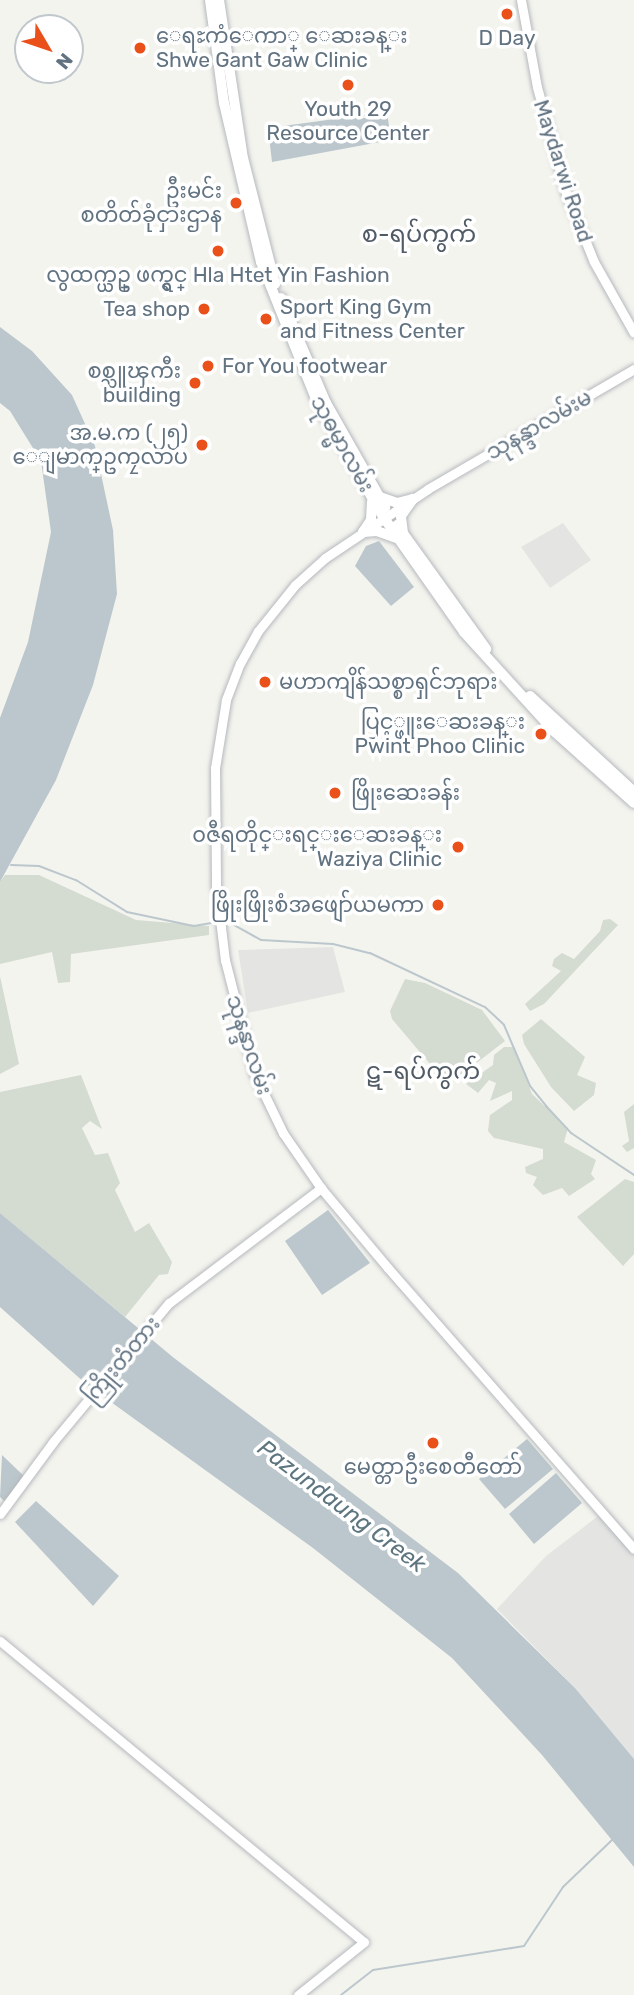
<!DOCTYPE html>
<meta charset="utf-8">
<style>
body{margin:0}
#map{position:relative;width:634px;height:1995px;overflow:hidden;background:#f4f4ef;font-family:Rubik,"Noto Sans Myanmar",sans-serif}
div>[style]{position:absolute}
.built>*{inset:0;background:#e4e5e3}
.green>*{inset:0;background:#d4dbd0}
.water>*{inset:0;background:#bbc7cc}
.stream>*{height:2px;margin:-1px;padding:0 1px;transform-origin:1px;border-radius:1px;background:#bbc7cc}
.roads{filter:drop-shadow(0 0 2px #b5b9bd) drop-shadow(0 0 2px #b5b9bd)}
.secondary>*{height:9px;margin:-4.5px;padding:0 4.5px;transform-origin:4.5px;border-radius:4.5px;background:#fff}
.primary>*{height:10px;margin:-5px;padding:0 5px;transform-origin:5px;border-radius:5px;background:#fff}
.dots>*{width:19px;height:19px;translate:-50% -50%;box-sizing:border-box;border:4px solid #fff;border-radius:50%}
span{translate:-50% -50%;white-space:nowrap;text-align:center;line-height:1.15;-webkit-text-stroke:7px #fff;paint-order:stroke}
.poi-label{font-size:21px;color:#617281}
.left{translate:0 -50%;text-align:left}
.right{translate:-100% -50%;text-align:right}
.street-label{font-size:21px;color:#617281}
.water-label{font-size:23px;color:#5d757f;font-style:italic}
.quarter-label{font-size:24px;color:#505b66}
.north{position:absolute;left:14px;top:14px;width:70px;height:70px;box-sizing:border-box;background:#fff;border:2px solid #c0c7cd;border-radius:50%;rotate:129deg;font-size:19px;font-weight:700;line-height:28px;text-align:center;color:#617281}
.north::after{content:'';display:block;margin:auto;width:24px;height:32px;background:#e9501a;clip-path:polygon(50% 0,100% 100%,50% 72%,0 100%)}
</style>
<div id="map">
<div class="built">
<div style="clip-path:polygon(563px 523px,591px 560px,550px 588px,521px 547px)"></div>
<div style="clip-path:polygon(333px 947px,345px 992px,248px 1013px,238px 950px)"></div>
<div style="clip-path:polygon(602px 1513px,634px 1551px,634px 1759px,575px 1688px,497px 1609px,546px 1556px)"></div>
</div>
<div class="green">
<div style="clip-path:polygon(5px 875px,39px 875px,136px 920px,209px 926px,209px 935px,71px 954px,70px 982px,58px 983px,52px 952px,0 964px,0 882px)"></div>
<div style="clip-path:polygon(610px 919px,618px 925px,544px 1004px,530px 1011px,525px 1004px,561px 971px,552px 966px,554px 959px,562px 953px,574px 959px,600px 931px,603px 920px)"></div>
<div style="clip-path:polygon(0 976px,19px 1064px,0 1074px)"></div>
<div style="clip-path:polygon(405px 979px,425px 983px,482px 1010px,505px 1041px,457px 1078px,451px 1073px,441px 1077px,392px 1019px,390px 1011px)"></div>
<div style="clip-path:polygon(541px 1019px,585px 1057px,577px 1075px,596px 1083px,594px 1095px,574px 1111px,551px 1087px,524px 1044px,522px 1035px)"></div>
<div style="clip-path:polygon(504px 1047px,514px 1047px,532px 1094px,568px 1128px,564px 1142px,596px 1160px,591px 1174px,595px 1179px,569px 1196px,562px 1188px,543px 1195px,533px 1185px,537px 1177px,526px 1173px,525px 1167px,543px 1159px,543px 1149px,494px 1138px,488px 1131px,490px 1115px,512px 1100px,512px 1091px,490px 1101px,496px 1083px,489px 1080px,478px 1093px,466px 1084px,493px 1065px,494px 1055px)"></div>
<div style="clip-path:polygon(81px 1075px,102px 1129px,90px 1121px,82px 1128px,95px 1155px,108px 1153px,120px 1183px,115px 1190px,135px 1232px,149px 1223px,172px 1262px,168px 1274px,159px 1275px,125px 1317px,0 1213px,0 1092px)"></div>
<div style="clip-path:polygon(634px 1104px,634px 1148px,627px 1152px,622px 1146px,629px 1141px,624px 1112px)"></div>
<div style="clip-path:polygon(625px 1179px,634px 1182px,634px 1254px,623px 1266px,577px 1217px)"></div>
</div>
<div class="water">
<div style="clip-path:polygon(387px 112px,391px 140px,272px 162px,268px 128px)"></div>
<div style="clip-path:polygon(0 327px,32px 351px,72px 395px,95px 446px,113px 530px,117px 594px,93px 685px,56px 780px,0 882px,0 718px,28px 642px,51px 532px,41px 461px,10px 411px,0 403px)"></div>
<div style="clip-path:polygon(379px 541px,414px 587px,391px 606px,355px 566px,366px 546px)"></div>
<div style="clip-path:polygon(328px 1210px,370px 1263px,322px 1295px,285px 1241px)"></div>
<div style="clip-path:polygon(0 1213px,174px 1358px,458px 1573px,575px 1688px,634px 1759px,634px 1867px,542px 1755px,452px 1658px,313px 1548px,86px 1384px,0 1307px)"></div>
<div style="clip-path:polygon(527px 1439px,553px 1469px,505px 1509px,479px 1479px)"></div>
<div style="clip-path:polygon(2px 1455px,26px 1478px,4px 1501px,0 1497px)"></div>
<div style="clip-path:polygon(556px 1473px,582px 1503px,534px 1544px,509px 1514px)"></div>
<div style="clip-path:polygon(36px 1501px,119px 1576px,93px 1606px,15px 1522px)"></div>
</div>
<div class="stream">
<div style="left:11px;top:865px;width:28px;rotate:2deg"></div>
<div style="left:39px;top:866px;width:40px;rotate:21deg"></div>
<div style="left:76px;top:880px;width:60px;rotate:32.1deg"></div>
<div style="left:127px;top:912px;width:68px;rotate:11.8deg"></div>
<div style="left:194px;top:926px;width:22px;rotate:-10deg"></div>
<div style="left:225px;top:920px;width:41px;rotate:29.1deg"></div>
<div style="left:261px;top:940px;width:72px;rotate:3.2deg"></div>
<div style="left:333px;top:944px;width:38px;rotate:14deg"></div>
<div style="left:370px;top:953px;width:127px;rotate:25.2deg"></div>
<div style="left:485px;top:1007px;width:26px;rotate:43deg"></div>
<div style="left:504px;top:1025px;width:66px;rotate:66.9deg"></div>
<div style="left:530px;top:1086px;width:26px;rotate:51deg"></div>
<div style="left:546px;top:1106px;width:37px;rotate:47deg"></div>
<div style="left:571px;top:1133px;width:76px;rotate:33.7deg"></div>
<div style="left:341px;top:1995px;width:41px;rotate:-38deg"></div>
<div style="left:373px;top:1970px;width:153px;rotate:-9deg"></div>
<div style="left:524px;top:1946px;width:71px;rotate:-56.5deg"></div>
<div style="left:563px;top:1887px;width:69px;rotate:-43.8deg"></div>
</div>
<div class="roads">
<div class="secondary">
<div style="left:521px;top:0;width:88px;rotate:79.6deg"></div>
<div style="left:537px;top:87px;width:110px;rotate:74.7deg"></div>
<div style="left:566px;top:193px;width:74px;rotate:67.9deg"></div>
<div style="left:594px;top:262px;width:81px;rotate:60.6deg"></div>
<div style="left:634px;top:369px;width:238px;rotate:149.8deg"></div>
<div style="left:428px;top:489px;width:124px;rotate:146.2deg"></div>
<div style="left:325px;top:558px;width:40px;rotate:138deg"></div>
<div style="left:295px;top:585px;width:59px;rotate:128.8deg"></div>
<div style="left:258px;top:631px;width:37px;rotate:119deg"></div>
<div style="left:240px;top:663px;width:40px;rotate:111deg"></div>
<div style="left:226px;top:700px;width:69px;rotate:99.2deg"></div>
<div style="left:215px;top:768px;width:118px;rotate:89.5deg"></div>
<div style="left:216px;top:886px;width:75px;rotate:83.1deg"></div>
<div style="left:225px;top:960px;width:117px;rotate:75.6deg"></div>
<div style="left:254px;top:1073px;width:67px;rotate:64.2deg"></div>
<div style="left:283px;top:1133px;width:67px;rotate:55.4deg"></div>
<div style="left:321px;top:1188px;width:104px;rotate:50.1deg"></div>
<div style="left:388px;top:1268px;width:373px;rotate:48.8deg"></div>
<div style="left:0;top:1514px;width:89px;rotate:-53.6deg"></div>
<div style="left:53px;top:1442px;width:181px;rotate:-50.2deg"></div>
<div style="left:169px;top:1303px;width:191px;rotate:-37.1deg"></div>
<div style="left:0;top:1641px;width:472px;rotate:39.6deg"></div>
<div style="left:364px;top:1942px;width:85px;rotate:141.2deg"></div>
</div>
<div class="primary">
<div style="left:210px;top:0;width:104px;rotate:82.3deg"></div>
<div style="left:224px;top:103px;width:163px;rotate:76.9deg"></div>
<div style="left:261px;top:262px;width:155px;rotate:68.1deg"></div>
<div style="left:319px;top:406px;width:129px;rotate:59.9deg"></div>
<div style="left:384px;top:518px;width:139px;rotate:54.9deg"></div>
<div style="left:464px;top:632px;width:135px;rotate:47.7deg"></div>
<div style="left:555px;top:732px;width:106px;rotate:41.9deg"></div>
<div style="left:219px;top:0;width:160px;rotate:81.4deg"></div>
<div style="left:243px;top:158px;width:130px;rotate:75.7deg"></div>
<div style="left:281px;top:298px;width:114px;rotate:66.8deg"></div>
<div style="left:326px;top:403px;width:120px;rotate:60.4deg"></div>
<div style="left:380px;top:497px;width:18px;rotate:19deg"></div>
<div style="left:397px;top:503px;width:16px;rotate:-14deg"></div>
<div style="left:397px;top:525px;width:153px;rotate:54.3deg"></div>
<div style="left:363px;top:532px;width:14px;rotate:-56deg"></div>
<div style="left:371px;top:520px;width:18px;rotate:-87deg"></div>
<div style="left:363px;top:532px;width:14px;rotate:-4deg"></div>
<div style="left:377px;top:531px;width:20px;rotate:20deg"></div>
<div style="left:403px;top:533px;width:17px;rotate:-97deg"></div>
<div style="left:401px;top:516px;width:21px;rotate:-55deg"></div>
<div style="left:530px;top:696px;width:142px;rotate:42.7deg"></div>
</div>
</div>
<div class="dots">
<div style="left:507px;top:14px;background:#e9501a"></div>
<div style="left:140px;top:48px;background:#e9501a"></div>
<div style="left:348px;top:85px;background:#e9501a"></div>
<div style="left:236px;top:203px;background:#e9501a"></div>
<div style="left:218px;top:251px;background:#e9501a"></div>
<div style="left:204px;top:309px;background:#e9501a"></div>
<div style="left:266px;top:319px;background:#e9501a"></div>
<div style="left:208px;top:366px;background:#e9501a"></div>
<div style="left:195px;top:383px;background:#e9501a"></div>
<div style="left:202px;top:445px;background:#e9501a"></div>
<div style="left:265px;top:682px;background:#e9501a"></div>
<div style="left:541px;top:734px;background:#e9501a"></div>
<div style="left:335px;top:793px;background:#e9501a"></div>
<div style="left:458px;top:847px;background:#e9501a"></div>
<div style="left:438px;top:905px;background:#e9501a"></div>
<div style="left:433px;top:1443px;background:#e9501a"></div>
</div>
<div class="poi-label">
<span class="left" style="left:156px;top:48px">ေရႊကံေကာ္ ေဆးခန္း<br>Shwe Gant Gaw Clinic</span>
<span style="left:507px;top:38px">D Day</span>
<span style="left:348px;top:121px">Youth 29<br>Resource Center</span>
<span class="right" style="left:222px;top:203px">ဦးမင်း<br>စတိတ်ခုံငှားဌာန</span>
<span style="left:218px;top:275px">လွထက္ယဥ္ ဖက္ရွင္ Hla Htet Yin Fashion</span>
<span class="left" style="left:280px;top:319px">Sport King Gym<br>and Fitness Center</span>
<span class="right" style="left:190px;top:309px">Tea shop</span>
<span class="left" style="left:222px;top:366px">For You footwear</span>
<span class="right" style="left:181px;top:383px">စစ္သူၾကီး<br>building</span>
<span class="right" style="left:188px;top:445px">အ.မ.က (၂၅)<br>ေျမာက္ဥကၠလာပ</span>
<span class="left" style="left:279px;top:682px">မဟာကျိန်သစ္စာရှင်ဘုရား</span>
<span class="right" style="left:525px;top:734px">ပြင့္ဖူးေဆးခန္း<br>Pwint Phoo Clinic</span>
<span class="left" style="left:351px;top:793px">ဖြိုးဆေးခန်း</span>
<span class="right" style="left:442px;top:847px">၀ဇီရတိုင္းရင္းေဆးခန္း<br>Waziya Clinic</span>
<span class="right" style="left:424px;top:905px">ဖြိုးဖြိုးစံအဖျော်ယမကာ</span>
<span style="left:433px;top:1467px">မေတ္တာဦးစေတီတော်</span>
</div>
<div class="street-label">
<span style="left:563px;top:171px;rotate:72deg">Maydarwi Road</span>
<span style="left:539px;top:425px;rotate:-30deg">သုနန္ဒာလမ်းမ</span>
<span style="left:342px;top:444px;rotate:61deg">သုဓမ္မာလမ်း</span>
<span style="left:249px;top:1045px;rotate:72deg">သုနန္ဒာလမ်း</span>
<span style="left:122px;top:1360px;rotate:-50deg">ကြိုးတံတား</span>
</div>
<div class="water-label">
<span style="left:342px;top:1506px;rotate:37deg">Pazundaung Creek</span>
</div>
<div class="quarter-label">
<span style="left:419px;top:235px">စ-ရပ်ကွက်</span>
<span style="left:423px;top:1072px">ဋ-ရပ်ကွက်</span>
</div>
<div class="north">N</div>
</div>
